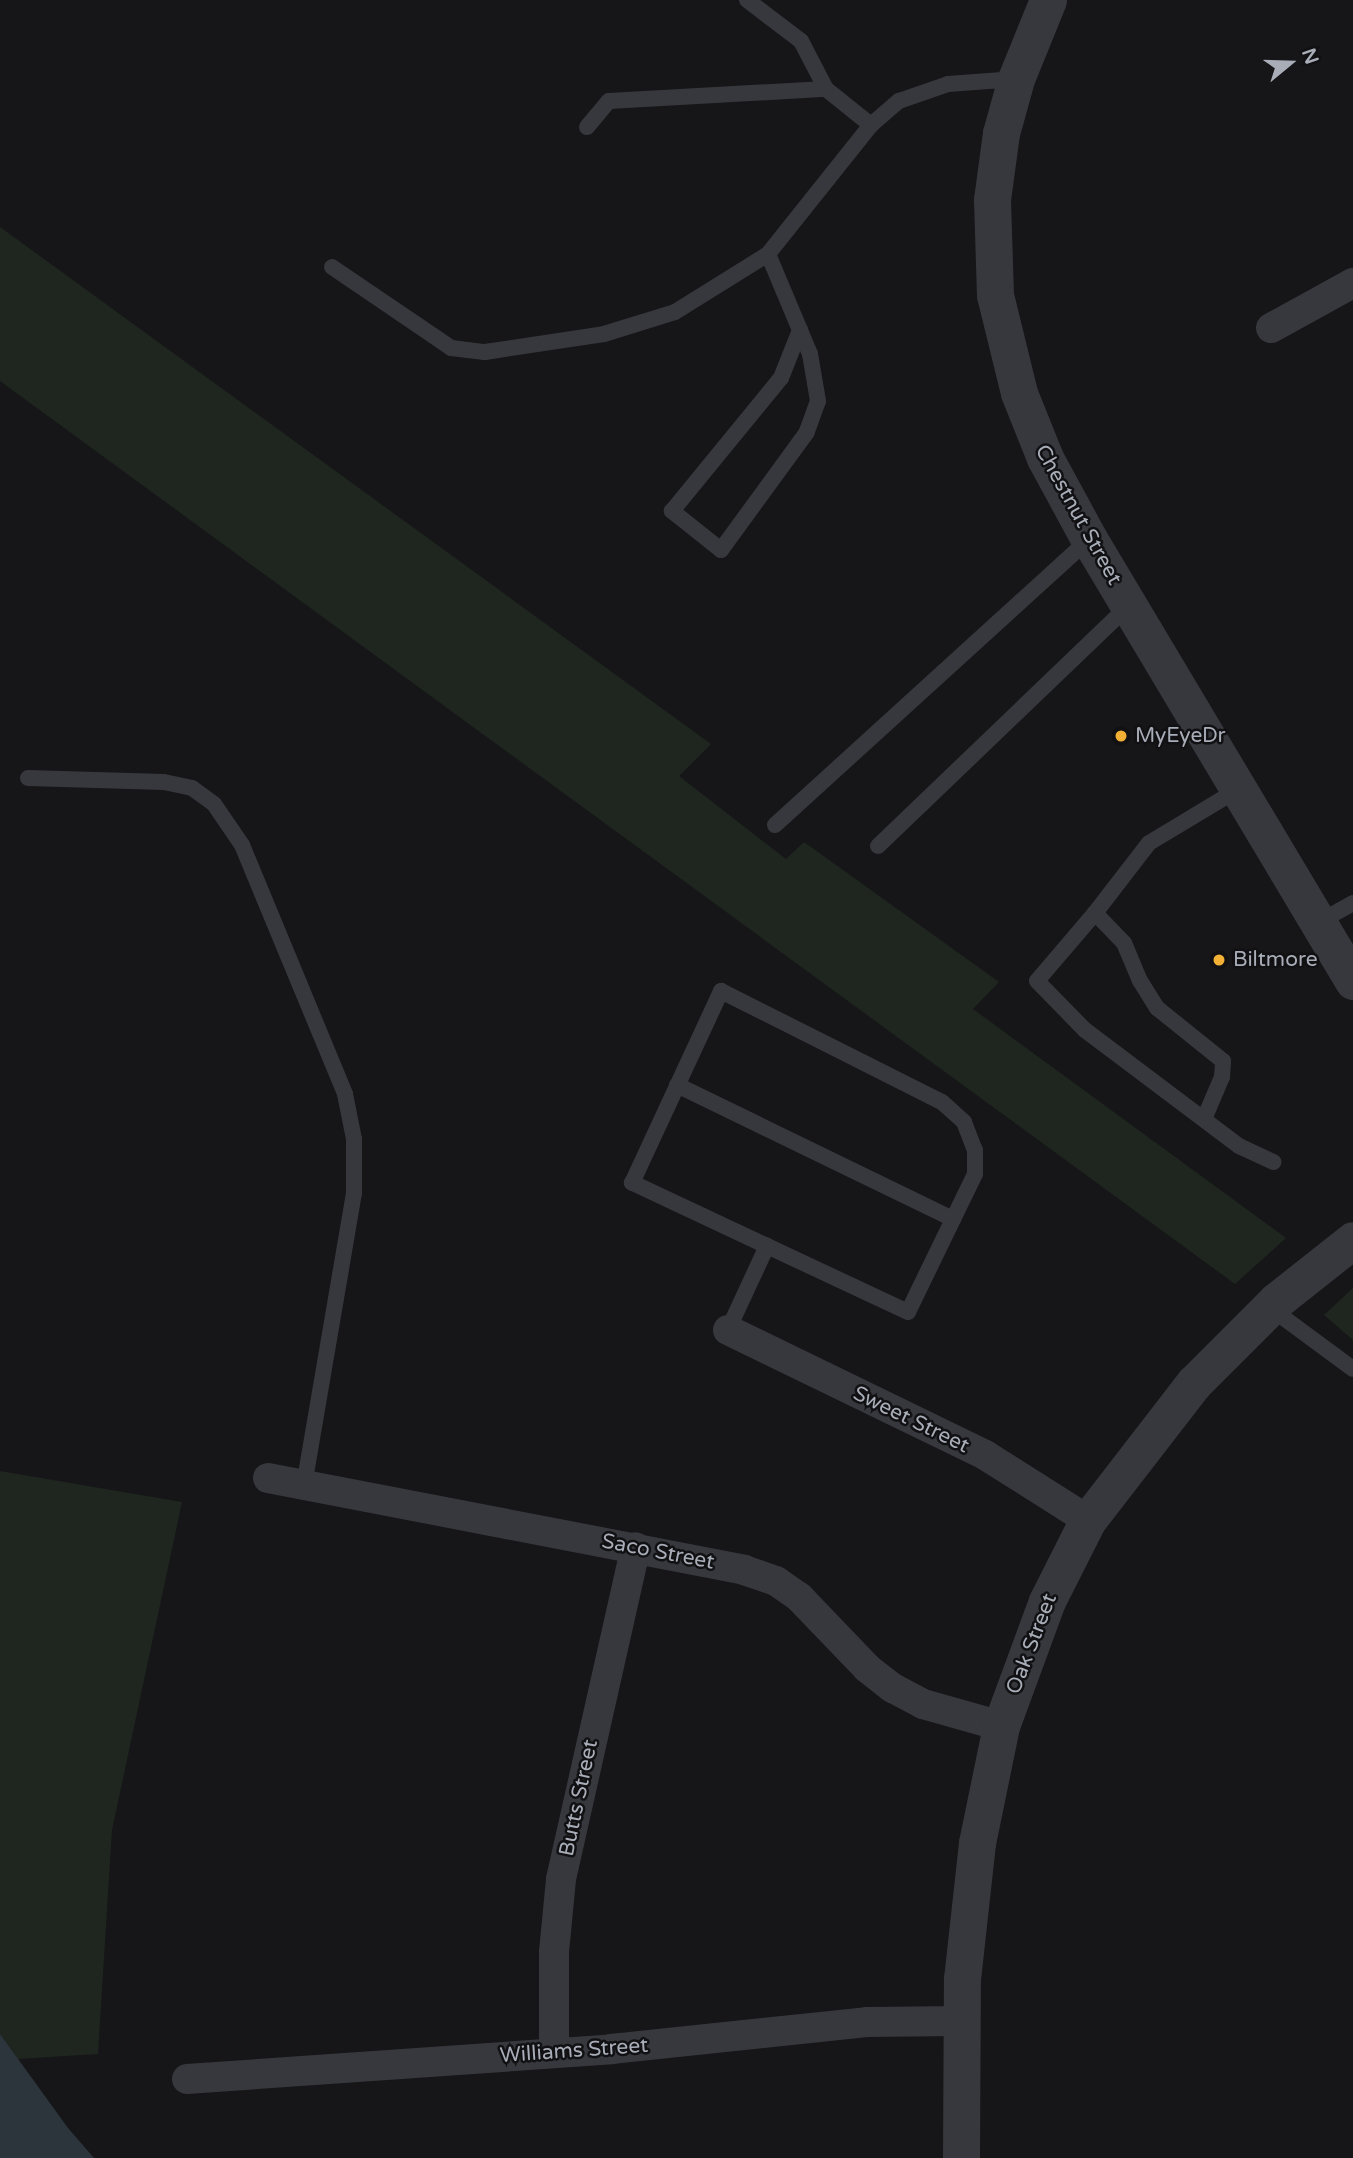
<!DOCTYPE html>
<style>
body{margin:0}
#map{position:relative;width:1353px;height:2158px;overflow:hidden;background:#161618;font-family:"Varela Round",sans-serif}
div>[style]{position:absolute}
.green>*{inset:0;background:#1e261f}
.water>*{inset:0;background:#2c353c}
.service>*{height:16px;margin:-8px;padding:0 8px;transform-origin:8px;border-radius:8px;background:#37383d}
.minor>*{height:30px;margin:-15px;padding:0 15px;transform-origin:15px;border-radius:15px;background:#37383d}
.tertiary>*{height:37px;margin:-18.5px;padding:0 18.5px;transform-origin:18.5px;border-radius:18.5px;background:#37383d}
.dots>*{width:19px;height:19px;translate:-50% -50%;box-sizing:border-box;border:4px solid #111113;border-radius:50%}
span{translate:-50% -50%;white-space:nowrap;text-align:center;line-height:1.15;-webkit-text-stroke:5px #111113;paint-order:stroke}
.street-label{font-size:21px;color:#a8adb8}
.poi-label{font-size:21px;color:#a8adb8}
.left{translate:0 -50%;text-align:left}
.north{position:absolute;left:1255px;top:28px;width:70px;height:70px;-webkit-text-stroke:5px #111113;paint-order:stroke;rotate:71deg;font-size:19px;font-weight:700;line-height:28px;text-align:center;color:#a8adb8}
.north::after{content:'';display:block;margin:auto;width:24px;height:32px;background:#a8adb8;clip-path:polygon(50% 0,100% 100%,50% 72%,0 100%)}
</style>
<div id="map">
<div class="green">
<div style="clip-path:polygon(0 227px,711px 744px,679px 776px,786px 859px,804px 842px,999px 982px,973px 1009px,1286px 1238px,1235px 1284px,0 381px)"></div>
<div style="clip-path:polygon(1353px 1288px,1353px 1340px,1324px 1315px)"></div>
<div style="clip-path:polygon(0 1471px,182px 1502px,112px 1830px,98px 2054px,18px 2059px,0 2034px)"></div>
</div>
<div class="water">
<div style="clip-path:polygon(0 2034px,68px 2128px,94px 2158px,0 2158px)"></div>
</div>
<div class="service">
<div style="left:747px;top:0;width:68px;rotate:37.2deg"></div>
<div style="left:801px;top:41px;width:54px;rotate:62.5deg"></div>
<div style="left:826px;top:89px;width:58px;rotate:38.7deg"></div>
<div style="left:587px;top:127px;width:34px;rotate:-50deg"></div>
<div style="left:609px;top:101px;width:217px;rotate:-3.2deg"></div>
<div style="left:768px;top:254px;width:108px;rotate:67.2deg"></div>
<div style="left:810px;top:354px;width:48px;rotate:80.3deg"></div>
<div style="left:818px;top:401px;width:33px;rotate:110deg"></div>
<div style="left:807px;top:432px;width:146px;rotate:126.1deg"></div>
<div style="left:721px;top:550px;width:63px;rotate:-141.5deg"></div>
<div style="left:672px;top:511px;width:172px;rotate:-50.7deg"></div>
<div style="left:781px;top:378px;width:52px;rotate:-68.4deg"></div>
<div style="left:332px;top:267px;width:144px;rotate:34.2deg"></div>
<div style="left:451px;top:348px;width:34px;rotate:7deg"></div>
<div style="left:485px;top:352px;width:120px;rotate:-8.6deg"></div>
<div style="left:604px;top:334px;width:74px;rotate:-17.2deg"></div>
<div style="left:675px;top:312px;width:110px;rotate:-31.9deg"></div>
<div style="left:768px;top:254px;width:165px;rotate:-51.4deg"></div>
<div style="left:871px;top:125px;width:37px;rotate:-41deg"></div>
<div style="left:899px;top:101px;width:52px;rotate:-19.1deg"></div>
<div style="left:948px;top:84px;width:68px;rotate:-4.2deg"></div>
<div style="left:28px;top:778px;width:136px;rotate:1.7deg"></div>
<div style="left:164px;top:782px;width:29px;rotate:12deg"></div>
<div style="left:192px;top:788px;width:27px;rotate:36deg"></div>
<div style="left:214px;top:804px;width:50px;rotate:55.7deg"></div>
<div style="left:242px;top:845px;width:269px;rotate:67.5deg"></div>
<div style="left:345px;top:1094px;width:46px;rotate:78.7deg"></div>
<div style="left:354px;top:1139px;width:54px;rotate:90deg"></div>
<div style="left:354px;top:1193px;width:296px;rotate:99.7deg"></div>
<div style="left:775px;top:825px;width:425px;rotate:-42.3deg"></div>
<div style="left:878px;top:846px;width:348px;rotate:-43.8deg"></div>
<div style="left:1095px;top:913px;width:89px;rotate:130.5deg"></div>
<div style="left:1037px;top:981px;width:69px;rotate:45.6deg"></div>
<div style="left:1085px;top:1030px;width:193px;rotate:37deg"></div>
<div style="left:1239px;top:1146px;width:38px;rotate:25deg"></div>
<div style="left:1319px;top:922px;width:39px;rotate:-29deg"></div>
<div style="left:721px;top:991px;width:247px;rotate:26.7deg"></div>
<div style="left:942px;top:1102px;width:30px;rotate:42deg"></div>
<div style="left:964px;top:1122px;width:30px;rotate:69deg"></div>
<div style="left:975px;top:1150px;width:24px;rotate:90deg"></div>
<div style="left:975px;top:1174px;width:153px;rotate:115.9deg"></div>
<div style="left:908px;top:1312px;width:305px;rotate:-154.9deg"></div>
<div style="left:632px;top:1183px;width:212px;rotate:-65.1deg"></div>
<div style="left:677px;top:1085px;width:307px;rotate:25.9deg"></div>
<div style="left:1204px;top:1119px;width:46px;rotate:-66.8deg"></div>
<div style="left:1222px;top:1077px;width:16px;rotate:-86deg"></div>
<div style="left:1223px;top:1061px;width:85px;rotate:-141.2deg"></div>
<div style="left:1157px;top:1008px;width:32px;rotate:-122deg"></div>
<div style="left:1140px;top:981px;width:41px;rotate:-112.8deg"></div>
<div style="left:1124px;top:943px;width:42px;rotate:-134deg"></div>
<div style="left:1095px;top:913px;width:88px;rotate:-52.4deg"></div>
<div style="left:1149px;top:843px;width:105px;rotate:-31deg"></div>
<div style="left:1269px;top:1307px;width:104px;rotate:36.4deg"></div>
<div style="left:728px;top:1330px;width:93px;rotate:-65.1deg"></div>
</div>
<div class="minor">
<div style="left:1271px;top:328px;width:94px;rotate:-28.8deg"></div>
<div style="left:728px;top:1330px;width:286px;rotate:25.9deg"></div>
<div style="left:985px;top:1455px;width:122px;rotate:32.3deg"></div>
<div style="left:268px;top:1478px;width:485px;rotate:10.9deg"></div>
<div style="left:744px;top:1570px;width:34px;rotate:19deg"></div>
<div style="left:776px;top:1581px;width:28px;rotate:35deg"></div>
<div style="left:799px;top:1597px;width:98px;rotate:46.2deg"></div>
<div style="left:867px;top:1668px;width:33px;rotate:38deg"></div>
<div style="left:893px;top:1688px;width:34px;rotate:28deg"></div>
<div style="left:923px;top:1704px;width:81px;rotate:15.8deg"></div>
<div style="left:554px;top:2053px;width:101px;rotate:-90deg"></div>
<div style="left:554px;top:1952px;width:73px;rotate:-84.5deg"></div>
<div style="left:561px;top:1879px;width:340px;rotate:-77.3deg"></div>
<div style="left:187px;top:2079px;width:425px;rotate:-4deg"></div>
<div style="left:611px;top:2049px;width:257px;rotate:-6deg"></div>
<div style="left:867px;top:2022px;width:94px;rotate:-0.6deg"></div>
</div>
<div class="tertiary">
<div style="left:1048px;top:0;width:85px;rotate:112.1deg"></div>
<div style="left:1016px;top:79px;width:56px;rotate:105.5deg"></div>
<div style="left:1001px;top:133px;width:68px;rotate:97.7deg"></div>
<div style="left:992px;top:200px;width:95px;rotate:88.2deg"></div>
<div style="left:995px;top:295px;width:101px;rotate:76.2deg"></div>
<div style="left:1019px;top:393px;width:70px;rotate:68.2deg"></div>
<div style="left:1045px;top:458px;width:92px;rotate:61.5deg"></div>
<div style="left:1089px;top:539px;width:515px;rotate:59.15deg"></div>
<div style="left:961px;top:2158px;width:179px;rotate:-89.7deg"></div>
<div style="left:962px;top:1979px;width:137px;rotate:-83.7deg"></div>
<div style="left:977px;top:1843px;width:119px;rotate:-78.4deg"></div>
<div style="left:1001px;top:1726px;width:133px;rotate:-69.8deg"></div>
<div style="left:1047px;top:1601px;width:91px;rotate:-63.2deg"></div>
<div style="left:1088px;top:1520px;width:173px;rotate:-52.3deg"></div>
<div style="left:1194px;top:1383px;width:116px;rotate:-45deg"></div>
<div style="left:1276px;top:1301px;width:98px;rotate:-38.4deg"></div>
</div>
<div class="dots">
<div style="left:1121px;top:736px;background:#f2b134"></div>
<div style="left:1219px;top:960px;background:#f2b134"></div>
</div>
<div class="street-label">
<span style="left:1078px;top:515px;rotate:61deg">Chestnut Street</span>
<span style="left:911px;top:1420px;rotate:26deg">Sweet Street</span>
<span style="left:658px;top:1552px;rotate:11deg">Saco Street</span>
<span style="left:1032px;top:1644px;rotate:-69deg">Oak Street</span>
<span style="left:579px;top:1798px;rotate:-78deg">Butts Street</span>
<span style="left:574px;top:2051px;rotate:-4deg">Williams Street</span>
</div>
<div class="poi-label">
<span class="left" style="left:1135px;top:736px">MyEyeDr</span>
<span class="left" style="left:1233px;top:960px">Biltmore</span>
</div>
<div class="north">N</div>
</div>
